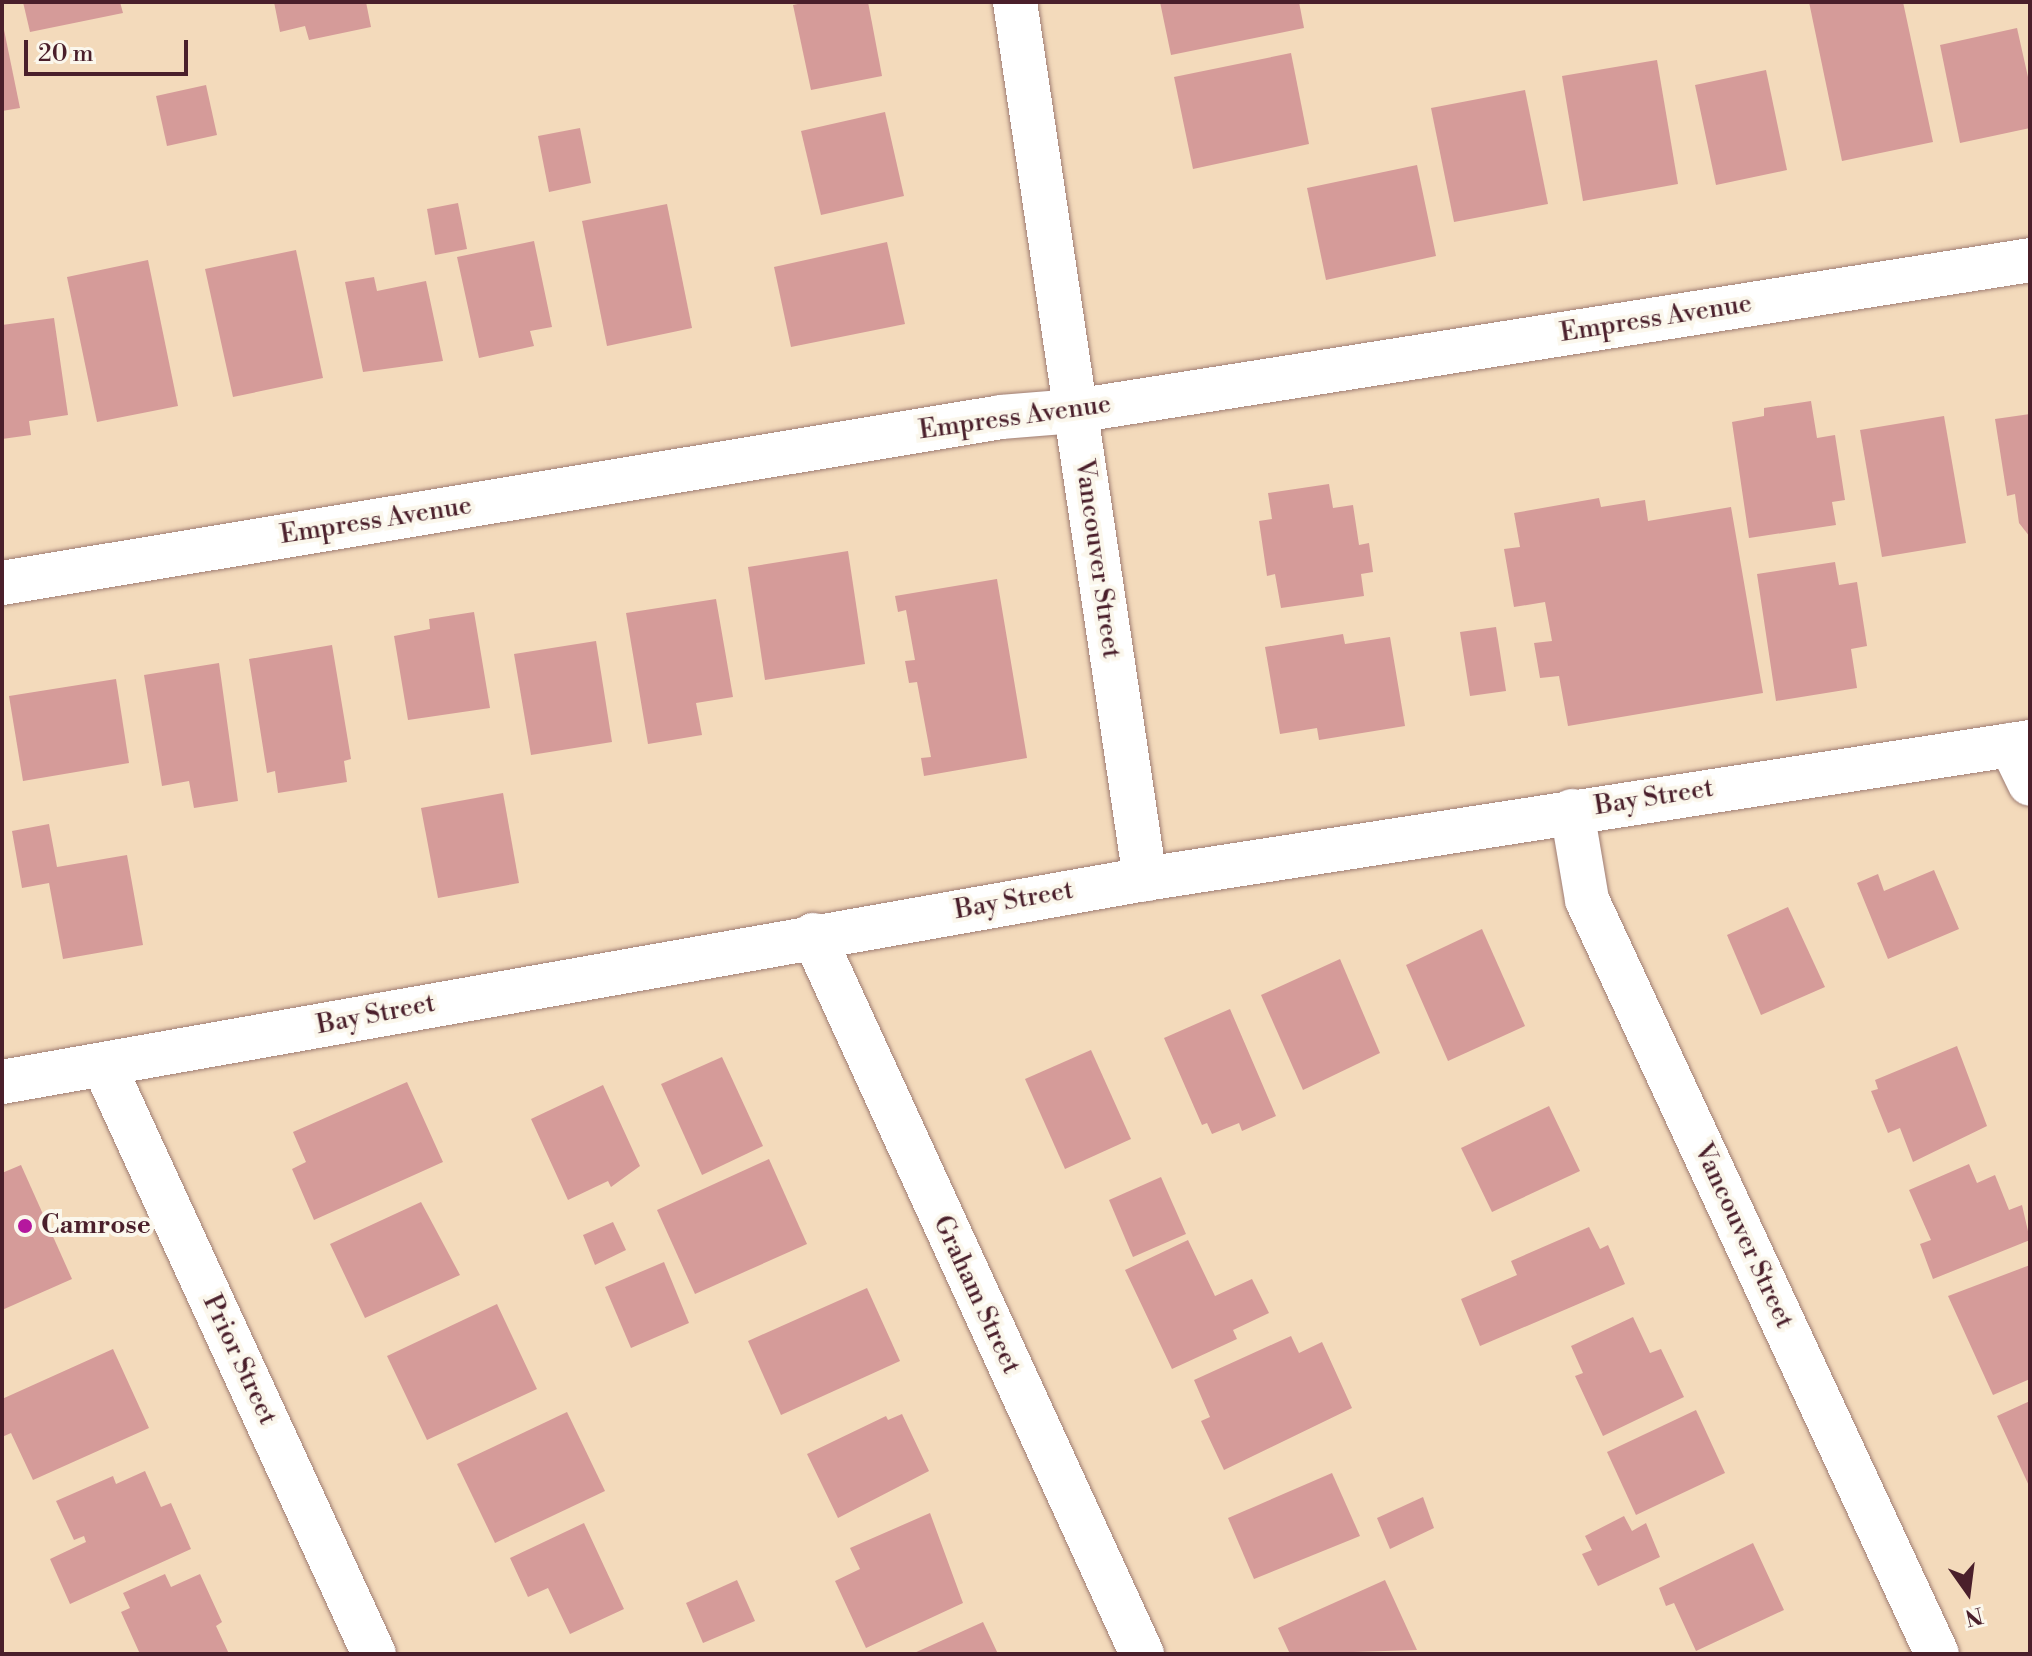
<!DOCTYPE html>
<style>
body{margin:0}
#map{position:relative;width:2032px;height:1656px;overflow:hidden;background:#f3dabb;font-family:"Libre Bodoni",serif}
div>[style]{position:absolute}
.building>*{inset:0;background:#d59b99}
.roads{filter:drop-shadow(0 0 2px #9e7c73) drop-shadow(0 0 2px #9e7c73)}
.street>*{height:44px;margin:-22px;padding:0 22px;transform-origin:22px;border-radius:22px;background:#fff}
.secondary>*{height:44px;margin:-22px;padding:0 22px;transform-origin:22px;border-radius:22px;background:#fff}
.dots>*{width:22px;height:22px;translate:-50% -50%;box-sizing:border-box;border:4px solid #fbf7ec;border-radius:50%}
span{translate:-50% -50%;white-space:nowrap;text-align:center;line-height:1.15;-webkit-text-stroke:8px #fbf7ec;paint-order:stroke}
.street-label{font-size:26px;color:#4a1f2b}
.poi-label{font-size:26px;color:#4a1f2b;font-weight:700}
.left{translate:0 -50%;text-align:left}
.frame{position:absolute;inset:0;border:4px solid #4a1f2b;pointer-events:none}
.north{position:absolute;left:1928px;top:1552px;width:80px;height:80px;-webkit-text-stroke:6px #fbf7ec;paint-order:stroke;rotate:166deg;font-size:22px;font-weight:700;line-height:32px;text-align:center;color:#4a1f2b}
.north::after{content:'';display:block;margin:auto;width:28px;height:36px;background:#4a1f2b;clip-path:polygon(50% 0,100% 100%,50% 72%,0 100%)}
.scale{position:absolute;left:24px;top:40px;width:164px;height:36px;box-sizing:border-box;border:4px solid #4a1f2b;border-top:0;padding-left:10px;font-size:24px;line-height:28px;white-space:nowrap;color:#4a1f2b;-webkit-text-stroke:6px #fbf7ec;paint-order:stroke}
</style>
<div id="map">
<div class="building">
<div style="clip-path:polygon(23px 2px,120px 2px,123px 13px,30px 32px)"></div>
<div style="clip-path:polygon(274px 2px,366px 2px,371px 27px,309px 40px,305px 26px,280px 32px)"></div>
<div style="clip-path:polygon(807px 2px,868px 2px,882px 76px,811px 90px,793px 5px)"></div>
<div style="clip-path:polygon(1160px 2px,1299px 2px,1304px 28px,1171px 55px)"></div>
<div style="clip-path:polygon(1809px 2px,1903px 2px,1933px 142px,1842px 161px)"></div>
<div style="clip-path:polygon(2px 20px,20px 108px,2px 111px)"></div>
<div style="clip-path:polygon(2017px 28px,2030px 86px,2030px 128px,1960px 143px,1940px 45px)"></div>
<div style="clip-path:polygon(1291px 53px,1309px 144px,1193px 169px,1174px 77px)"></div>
<div style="clip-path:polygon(1657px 60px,1678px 184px,1583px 201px,1562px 76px)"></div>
<div style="clip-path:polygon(1766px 70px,1787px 170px,1716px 185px,1695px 85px)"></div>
<div style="clip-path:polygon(206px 85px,217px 135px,167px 146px,156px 96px)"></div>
<div style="clip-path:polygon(1525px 90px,1548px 204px,1454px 222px,1431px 108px)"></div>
<div style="clip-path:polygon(885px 112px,904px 196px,821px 215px,801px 131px)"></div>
<div style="clip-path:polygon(580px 128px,591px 183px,549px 192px,538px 136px)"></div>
<div style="clip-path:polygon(1417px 165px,1436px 256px,1326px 280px,1307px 188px)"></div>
<div style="clip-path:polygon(458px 203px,467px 249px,435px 255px,427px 209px)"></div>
<div style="clip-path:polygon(667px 204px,692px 328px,607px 346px,582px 221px)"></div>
<div style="clip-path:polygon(534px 241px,552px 327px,530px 331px,534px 346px,479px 358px,457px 257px)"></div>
<div style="clip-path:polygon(887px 242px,905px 324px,791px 347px,774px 267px)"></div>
<div style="clip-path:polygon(296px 250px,323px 378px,233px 397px,205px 269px)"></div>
<div style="clip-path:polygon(148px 260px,178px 406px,97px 422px,67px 277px)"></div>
<div style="clip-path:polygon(374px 277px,377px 291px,426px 281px,443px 361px,363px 372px,345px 282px)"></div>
<div style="clip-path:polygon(54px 318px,68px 415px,29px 421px,31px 435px,2px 439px,2px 325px)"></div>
<div style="clip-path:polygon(1811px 401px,1817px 438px,1835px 435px,1845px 500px,1832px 502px,1836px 525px,1749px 538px,1732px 422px,1764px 416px,1764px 408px)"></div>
<div style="clip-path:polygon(2030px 414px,2030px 537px,2019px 523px,2015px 494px,2007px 496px,1995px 419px)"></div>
<div style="clip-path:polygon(1944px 416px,1966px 543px,1882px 557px,1860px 430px)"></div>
<div style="clip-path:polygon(1329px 484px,1333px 508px,1353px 505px,1359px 545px,1369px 543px,1373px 572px,1361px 574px,1364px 596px,1281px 608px,1275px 574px,1267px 576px,1259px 521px,1272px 519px,1268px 493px)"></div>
<div style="clip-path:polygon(1599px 498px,1601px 507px,1645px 500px,1648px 521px,1731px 507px,1763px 693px,1568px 726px,1559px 676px,1540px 678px,1534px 643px,1552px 641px,1545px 602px,1514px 607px,1504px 549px,1520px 547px,1514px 513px)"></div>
<div style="clip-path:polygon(848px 551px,865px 664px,765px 680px,748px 567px)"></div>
<div style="clip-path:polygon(1835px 562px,1839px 585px,1857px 582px,1867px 646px,1851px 649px,1857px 688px,1776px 701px,1757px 574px)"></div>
<div style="clip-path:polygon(997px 579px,1027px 758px,924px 776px,921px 758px,931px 757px,917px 682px,909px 683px,905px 661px,915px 660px,906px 610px,898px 612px,895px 596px)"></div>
<div style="clip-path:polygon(716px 599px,733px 697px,696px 703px,702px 735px,648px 744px,626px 613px)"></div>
<div style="clip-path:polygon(474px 612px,490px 708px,408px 720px,394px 636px,430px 629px,429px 619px)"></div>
<div style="clip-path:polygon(1496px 627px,1506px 691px,1470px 696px,1460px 632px)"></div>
<div style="clip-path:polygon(1343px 634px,1345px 644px,1390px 637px,1405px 726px,1319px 740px,1317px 728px,1280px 734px,1265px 647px)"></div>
<div style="clip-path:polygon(596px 641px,612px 742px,531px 755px,514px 654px)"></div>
<div style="clip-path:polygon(332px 645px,351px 759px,344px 761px,347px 782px,278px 793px,275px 771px,267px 773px,249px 659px)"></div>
<div style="clip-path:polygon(219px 663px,238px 801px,194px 808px,189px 781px,162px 786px,144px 675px)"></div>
<div style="clip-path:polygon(116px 679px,129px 763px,23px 781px,9px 696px)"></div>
<div style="clip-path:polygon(503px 793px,519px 883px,438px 898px,421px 808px)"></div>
<div style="clip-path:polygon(49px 824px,57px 867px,127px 855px,143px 945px,63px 959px,49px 883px,22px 888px,12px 831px)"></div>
<div style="clip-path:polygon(1934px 870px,1959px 929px,1888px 959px,1857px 883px,1878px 874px,1884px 891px)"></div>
<div style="clip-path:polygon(1788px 907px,1825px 987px,1761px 1015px,1727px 935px)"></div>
<div style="clip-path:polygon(1482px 929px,1525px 1026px,1448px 1061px,1406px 965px)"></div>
<div style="clip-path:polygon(1340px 959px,1380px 1053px,1303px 1090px,1261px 995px)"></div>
<div style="clip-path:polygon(1230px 1009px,1276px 1116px,1242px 1131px,1239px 1123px,1212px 1134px,1207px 1123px,1202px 1125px,1164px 1038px)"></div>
<div style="clip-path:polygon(1957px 1046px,1987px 1126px,1913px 1162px,1900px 1128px,1888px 1133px,1871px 1091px,1878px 1089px,1875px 1080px)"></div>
<div style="clip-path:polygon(1091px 1050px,1131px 1139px,1065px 1169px,1025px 1079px)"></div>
<div style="clip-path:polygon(722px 1057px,763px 1146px,702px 1175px,661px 1084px)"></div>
<div style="clip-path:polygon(407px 1082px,443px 1162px,314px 1220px,292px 1169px,306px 1162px,293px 1132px)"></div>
<div style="clip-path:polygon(603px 1085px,640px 1166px,611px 1187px,608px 1181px,568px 1200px,531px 1119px)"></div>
<div style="clip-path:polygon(1549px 1106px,1580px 1171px,1492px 1212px,1461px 1148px)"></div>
<div style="clip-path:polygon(769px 1159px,807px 1244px,695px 1294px,657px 1210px)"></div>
<div style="clip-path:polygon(1969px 1164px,1977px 1183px,1995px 1175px,2009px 1210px,2022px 1205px,2030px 1240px,1933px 1279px,1920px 1244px,1931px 1240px,1909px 1190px)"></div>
<div style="clip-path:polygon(21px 1165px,72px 1279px,2px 1310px,2px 1173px)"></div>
<div style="clip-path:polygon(1161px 1177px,1186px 1234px,1133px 1257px,1109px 1200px)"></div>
<div style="clip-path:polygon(421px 1202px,460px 1275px,365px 1318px,330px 1244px)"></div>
<div style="clip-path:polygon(613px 1222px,626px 1250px,595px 1265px,583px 1235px)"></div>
<div style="clip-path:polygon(1589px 1227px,1600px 1249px,1608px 1245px,1625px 1284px,1480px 1346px,1461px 1299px,1517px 1275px,1511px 1261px)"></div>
<div style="clip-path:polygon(1188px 1240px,1215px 1296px,1252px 1279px,1269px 1313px,1233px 1330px,1237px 1339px,1172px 1369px,1125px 1270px)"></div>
<div style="clip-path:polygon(664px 1262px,689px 1323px,631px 1348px,605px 1287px)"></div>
<div style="clip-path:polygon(2030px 1265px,2030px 1379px,1993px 1395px,1948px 1296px)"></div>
<div style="clip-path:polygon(867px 1288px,900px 1361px,781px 1415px,748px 1341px)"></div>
<div style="clip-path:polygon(497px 1304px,537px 1389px,427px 1440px,387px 1356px)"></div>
<div style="clip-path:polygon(1633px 1317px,1650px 1353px,1661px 1349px,1684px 1397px,1603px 1436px,1575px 1376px,1583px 1373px,1571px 1346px)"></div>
<div style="clip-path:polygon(1291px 1336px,1299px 1353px,1322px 1342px,1352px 1408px,1224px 1470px,1201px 1421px,1210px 1417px,1194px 1380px)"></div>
<div style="clip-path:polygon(113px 1349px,149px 1428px,33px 1480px,11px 1433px,2px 1437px,2px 1399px)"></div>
<div style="clip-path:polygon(2030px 1401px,2030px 1488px,1997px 1416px)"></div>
<div style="clip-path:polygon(1696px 1410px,1725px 1473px,1636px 1515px,1607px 1452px)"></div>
<div style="clip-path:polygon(567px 1412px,605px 1491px,495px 1543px,457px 1464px)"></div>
<div style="clip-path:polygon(902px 1414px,929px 1471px,838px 1518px,807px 1454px,886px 1416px,888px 1420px)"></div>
<div style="clip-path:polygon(145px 1471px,161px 1507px,171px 1503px,191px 1549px,70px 1604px,50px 1559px,86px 1542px,84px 1536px,74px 1540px,56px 1501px,113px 1476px,116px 1484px)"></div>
<div style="clip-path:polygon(1332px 1473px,1360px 1536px,1254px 1579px,1228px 1518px)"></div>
<div style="clip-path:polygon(1423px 1497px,1434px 1528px,1390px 1549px,1377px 1518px)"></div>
<div style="clip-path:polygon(930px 1513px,963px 1603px,866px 1648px,835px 1581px,860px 1569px,850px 1548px)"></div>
<div style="clip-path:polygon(1624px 1516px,1632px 1531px,1646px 1523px,1660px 1557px,1598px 1586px,1582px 1554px,1592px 1550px,1585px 1536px)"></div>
<div style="clip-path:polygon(584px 1523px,624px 1609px,570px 1634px,548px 1588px,528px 1597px,510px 1558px)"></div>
<div style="clip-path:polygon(1753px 1543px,1784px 1610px,1696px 1651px,1674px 1603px,1666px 1606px,1659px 1588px)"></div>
<div style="clip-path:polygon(165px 1574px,171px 1587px,200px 1574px,222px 1622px,216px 1626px,229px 1654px,140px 1654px,121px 1612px,130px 1608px,123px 1593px)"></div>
<div style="clip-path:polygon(737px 1580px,755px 1621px,703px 1643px,686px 1603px)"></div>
<div style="clip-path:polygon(1385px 1580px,1417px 1650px,1290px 1654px,1278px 1628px)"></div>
<div style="clip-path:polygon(983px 1622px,998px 1654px,912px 1654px)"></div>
</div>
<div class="roads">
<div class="street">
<div style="left:1015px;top:2px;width:887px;rotate:81.57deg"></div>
<div style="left:2px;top:583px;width:1013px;rotate:-9.43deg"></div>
<div style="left:1001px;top:417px;width:74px;rotate:-4.6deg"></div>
<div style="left:1075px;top:411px;width:967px;rotate:-8.98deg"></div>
<div style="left:2011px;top:745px;width:43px;rotate:64deg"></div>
<div style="left:1572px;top:811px;width:90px;rotate:80.4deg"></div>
<div style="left:1587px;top:900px;width:831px;rotate:65.1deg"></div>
<div style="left:813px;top:935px;width:791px;rotate:65.41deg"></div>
<div style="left:104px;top:1066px;width:647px;rotate:65.34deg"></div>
</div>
<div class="secondary">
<div style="left:2px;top:1082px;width:1161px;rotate:-10.07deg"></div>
<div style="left:1145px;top:879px;width:896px;rotate:-8.8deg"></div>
</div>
</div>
<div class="dots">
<div style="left:25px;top:1226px;background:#b5179e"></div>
</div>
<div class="street-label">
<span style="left:1656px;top:319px;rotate:-9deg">Empress Avenue</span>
<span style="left:1015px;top:418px;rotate:-8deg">Empress Avenue</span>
<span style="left:376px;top:521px;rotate:-9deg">Empress Avenue</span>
<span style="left:1097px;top:559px;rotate:82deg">Vancouver Street</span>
<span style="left:1654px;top:798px;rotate:-9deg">Bay Street</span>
<span style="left:1014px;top:901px;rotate:-10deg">Bay Street</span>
<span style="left:376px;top:1015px;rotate:-11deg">Bay Street</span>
<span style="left:1743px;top:1236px;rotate:65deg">Vancouver Street</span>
<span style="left:976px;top:1295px;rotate:65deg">Graham Street</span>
<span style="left:239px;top:1360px;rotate:65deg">Prior Street</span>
</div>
<div class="poi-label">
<span class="left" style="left:41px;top:1226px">Camrose</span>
</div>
<div class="frame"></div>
<div class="north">N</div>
<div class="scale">20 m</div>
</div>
